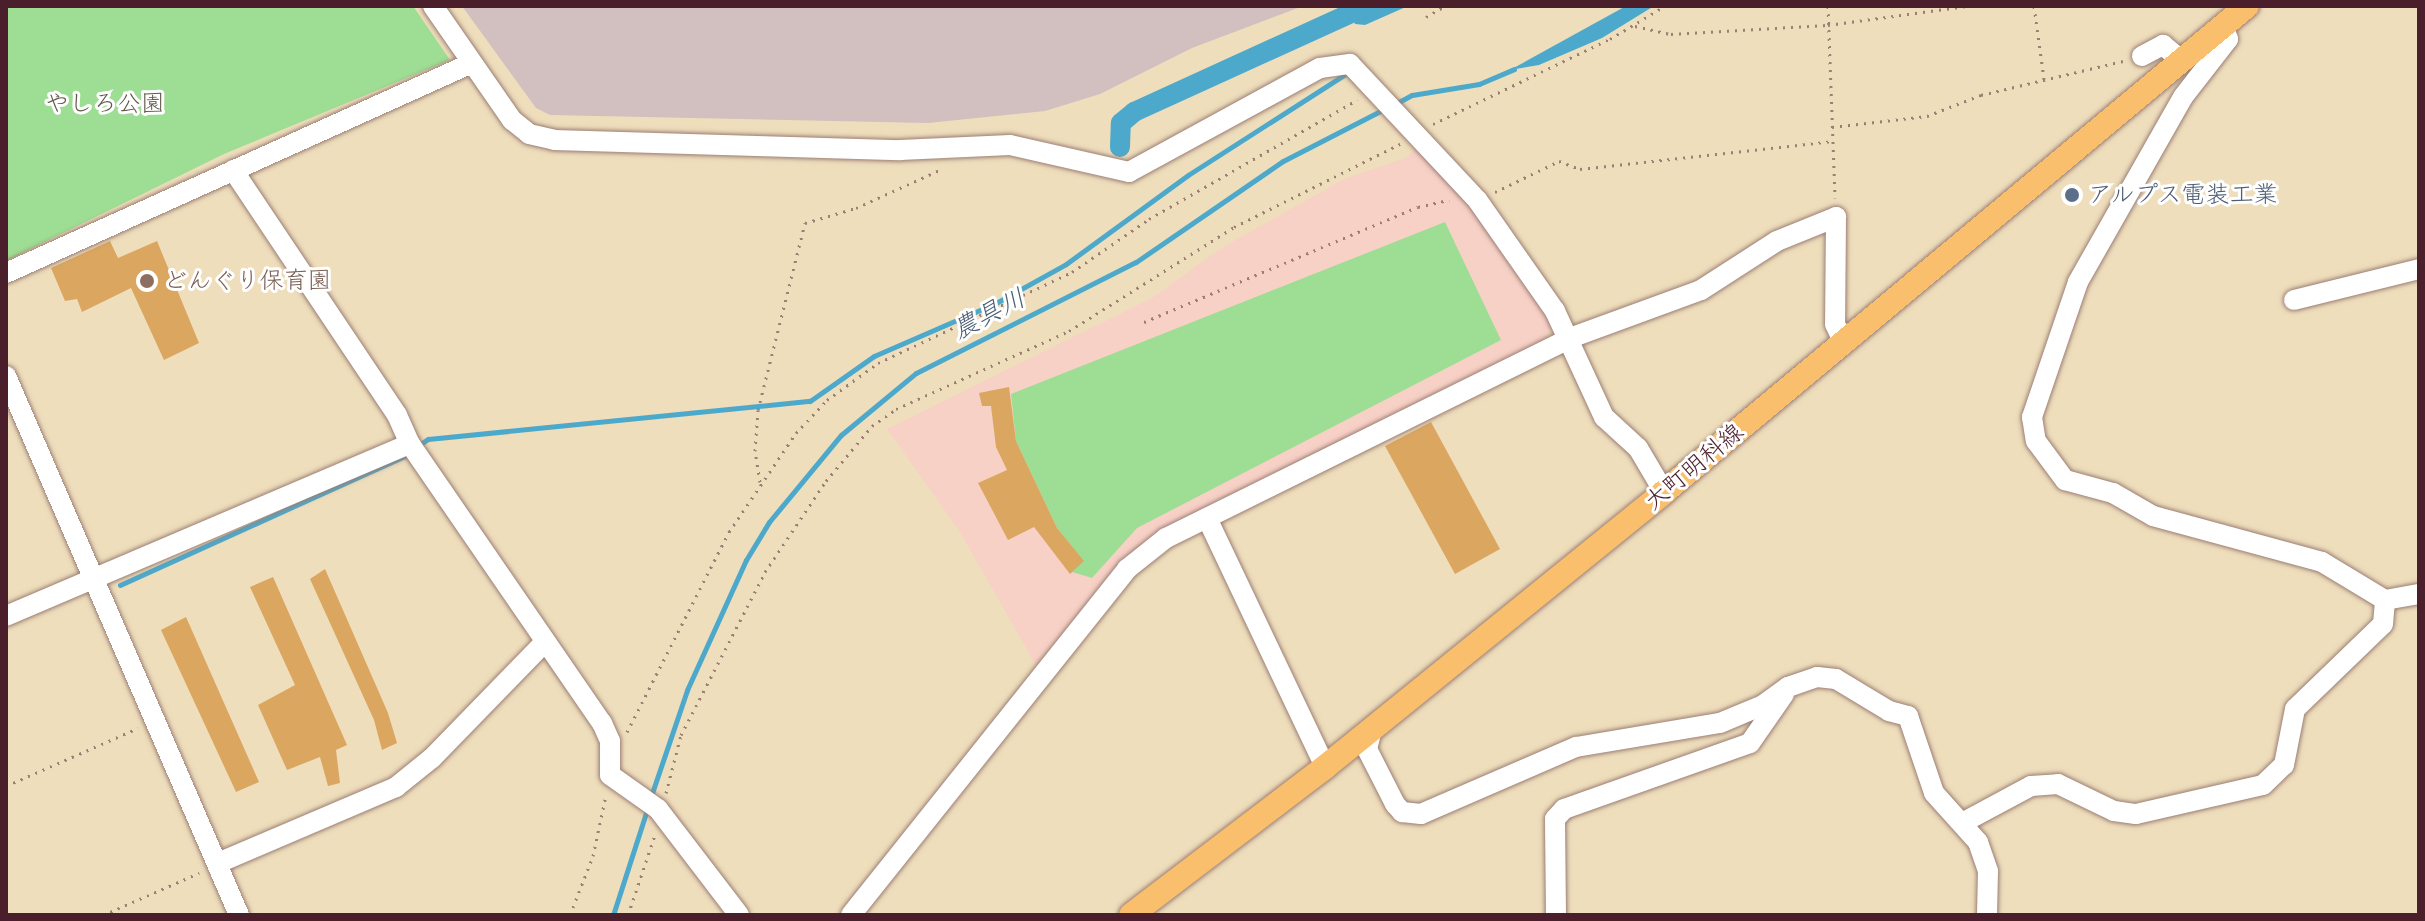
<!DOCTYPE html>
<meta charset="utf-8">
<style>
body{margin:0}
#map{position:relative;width:2425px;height:921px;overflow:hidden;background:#eedebc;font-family:Sriracha,"Klee One",sans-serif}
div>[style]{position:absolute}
.built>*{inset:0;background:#f7d1c6}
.industrial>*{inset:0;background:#d2bfbf}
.green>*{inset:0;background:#9ede94}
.water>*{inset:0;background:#4da9cb}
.stream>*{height:5px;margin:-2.5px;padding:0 2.5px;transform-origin:2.5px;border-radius:2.5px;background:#4da9cb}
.canal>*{height:20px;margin:-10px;padding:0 10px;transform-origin:10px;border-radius:10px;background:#4da9cb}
.building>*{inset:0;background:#dba660}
.path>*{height:3px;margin-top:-1.5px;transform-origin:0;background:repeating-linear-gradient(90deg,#9c7e74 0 2px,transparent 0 8px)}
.roads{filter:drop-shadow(0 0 2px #9c7e74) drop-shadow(0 0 2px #9c7e74)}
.minor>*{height:20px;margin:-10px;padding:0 10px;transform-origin:10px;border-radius:10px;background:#fff}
.major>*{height:24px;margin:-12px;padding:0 12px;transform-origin:12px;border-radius:12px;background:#f9bf6d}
.dots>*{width:22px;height:22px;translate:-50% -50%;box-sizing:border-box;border:4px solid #fff;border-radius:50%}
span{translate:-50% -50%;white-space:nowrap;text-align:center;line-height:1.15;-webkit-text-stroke:6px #fff;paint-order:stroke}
.park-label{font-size:24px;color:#63584a}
.service-label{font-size:24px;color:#4e5e75}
.left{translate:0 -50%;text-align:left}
.education-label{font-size:24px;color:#785e54}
.street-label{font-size:24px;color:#4a1f2b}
.water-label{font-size:26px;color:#4b5d73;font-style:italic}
.frame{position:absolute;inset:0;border:8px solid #4a1f2b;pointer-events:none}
</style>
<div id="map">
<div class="built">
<div style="clip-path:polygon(1419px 147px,1460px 188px,1552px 322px,1545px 344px,1169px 530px,1037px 667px,960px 532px,887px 429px,1152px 298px,1223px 247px,1346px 178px,1405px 158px)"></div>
</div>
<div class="industrial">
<div style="clip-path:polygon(462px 6px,1303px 6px,1192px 48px,1100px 94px,1045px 111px,928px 123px,550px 115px,536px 108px)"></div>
</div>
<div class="green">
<div style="clip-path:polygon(6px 6px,413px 6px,450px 60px,224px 154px,6px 261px)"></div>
<div style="clip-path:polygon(1445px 222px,1501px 340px,1137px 528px,1092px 578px,1072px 572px,1083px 561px,1057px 528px,1016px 441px,1011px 394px)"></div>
</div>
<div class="water">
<div style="clip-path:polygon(1347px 6px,1408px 6px,1365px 25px,1355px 24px)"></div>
<div style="clip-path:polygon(1626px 6px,1654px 6px,1602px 38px,1539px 65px,1510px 70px)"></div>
</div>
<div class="stream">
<div style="left:1395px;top:104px;width:19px;rotate:-28deg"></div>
<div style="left:1412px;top:95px;width:68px;rotate:-9.3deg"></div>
<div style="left:1479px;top:84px;width:38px;rotate:-23deg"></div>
<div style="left:419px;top:445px;width:11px;rotate:-34deg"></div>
<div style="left:428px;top:439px;width:384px;rotate:-5.7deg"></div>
<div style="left:810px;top:401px;width:78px;rotate:-35.1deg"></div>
<div style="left:874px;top:356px;width:133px;rotate:-23.5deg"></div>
<div style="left:996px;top:303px;width:80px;rotate:-29.1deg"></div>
<div style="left:1066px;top:264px;width:151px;rotate:-36.1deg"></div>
<div style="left:1188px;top:175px;width:185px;rotate:-32.7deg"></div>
<div style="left:120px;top:585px;width:312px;rotate:-24.4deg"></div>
<div style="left:651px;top:796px;width:112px;rotate:-71.2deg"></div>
<div style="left:687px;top:690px;width:143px;rotate:-65.6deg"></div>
<div style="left:746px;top:560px;width:44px;rotate:-58.8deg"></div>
<div style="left:769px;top:522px;width:113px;rotate:-50.4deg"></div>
<div style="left:841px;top:435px;width:97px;rotate:-39.6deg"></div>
<div style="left:916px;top:373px;width:246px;rotate:-26.8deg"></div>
<div style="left:1136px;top:262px;width:178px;rotate:-34.5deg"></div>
<div style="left:1283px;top:161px;width:116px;rotate:-27.2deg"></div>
<div style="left:613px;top:915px;width:110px;rotate:-72.1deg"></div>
</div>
<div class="canal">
<div style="left:1120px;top:147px;width:24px;rotate:-88deg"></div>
<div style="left:1121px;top:123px;width:17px;rotate:-40deg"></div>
<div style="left:1134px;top:112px;width:256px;rotate:-24.5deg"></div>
</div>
<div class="building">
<div style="clip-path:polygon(110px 241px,118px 258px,157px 241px,199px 343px,164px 360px,131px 288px,82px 312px,77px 299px,65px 301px,51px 268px)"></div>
<div style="clip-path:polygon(1009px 387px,1016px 441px,1057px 528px,1084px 561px,1070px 574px,1034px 527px,1008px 540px,978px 483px,1007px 470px,996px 447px,991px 406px,982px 406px,979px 393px)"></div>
<div style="clip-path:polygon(1431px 422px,1500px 549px,1455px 574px,1385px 446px)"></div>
<div style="clip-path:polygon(325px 569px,388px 713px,397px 743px,382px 750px,374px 720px,310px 579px)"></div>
<div style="clip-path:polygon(273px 577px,347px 745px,336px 750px,340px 783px,328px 786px,320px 757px,287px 770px,258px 705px,295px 685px,250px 587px)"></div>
<div style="clip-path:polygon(186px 617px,259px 782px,236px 792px,161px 630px)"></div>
</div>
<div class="path">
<div style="left:1828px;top:6px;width:192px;rotate:87.9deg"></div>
<div style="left:2034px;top:6px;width:74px;rotate:82.2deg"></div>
<div style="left:1426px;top:17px;width:22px;rotate:-30deg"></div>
<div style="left:1635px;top:26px;width:37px;rotate:13deg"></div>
<div style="left:1671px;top:34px;width:157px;rotate:-3.3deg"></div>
<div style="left:1828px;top:25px;width:140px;rotate:-7.8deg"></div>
<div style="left:1433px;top:124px;width:196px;rotate:-25.7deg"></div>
<div style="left:1610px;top:39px;width:64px;rotate:-31deg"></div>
<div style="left:1832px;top:127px;width:96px;rotate:-6.6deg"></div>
<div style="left:1927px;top:116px;width:58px;rotate:-21.3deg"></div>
<div style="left:1981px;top:95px;width:146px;rotate:-13.5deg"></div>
<div style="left:1495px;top:192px;width:71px;rotate:-25.8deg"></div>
<div style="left:1559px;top:161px;width:22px;rotate:21deg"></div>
<div style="left:1580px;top:169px;width:254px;rotate:-6.3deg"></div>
<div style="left:1144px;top:322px;width:297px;rotate:-22.8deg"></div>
<div style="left:1418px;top:207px;width:32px;rotate:-13deg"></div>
<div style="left:760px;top:482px;width:31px;rotate:-99deg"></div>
<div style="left:755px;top:451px;width:41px;rotate:-85.8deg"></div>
<div style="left:758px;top:410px;width:193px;rotate:-75.9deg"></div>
<div style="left:805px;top:223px;width:53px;rotate:-16.4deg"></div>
<div style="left:856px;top:208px;width:94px;rotate:-24.4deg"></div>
<div style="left:627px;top:732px;width:225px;rotate:-63deg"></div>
<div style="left:729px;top:532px;width:120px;rotate:-55.9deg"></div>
<div style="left:796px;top:433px;width:45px;rotate:-46.8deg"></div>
<div style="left:827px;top:400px;width:63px;rotate:-36deg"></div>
<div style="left:878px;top:363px;width:214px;rotate:-25.1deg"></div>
<div style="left:1072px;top:272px;width:93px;rotate:-34.5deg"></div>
<div style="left:1149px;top:219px;width:240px;rotate:-29.8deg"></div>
<div style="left:6px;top:786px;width:144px;rotate:-23.7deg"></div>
<div style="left:666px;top:793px;width:60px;rotate:-75.5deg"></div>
<div style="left:681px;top:735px;width:183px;rotate:-62.7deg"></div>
<div style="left:765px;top:572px;width:110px;rotate:-56.2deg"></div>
<div style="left:826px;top:481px;width:72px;rotate:-50.1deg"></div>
<div style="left:872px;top:426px;width:29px;rotate:-35deg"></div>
<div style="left:896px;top:409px;width:190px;rotate:-24.3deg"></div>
<div style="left:1069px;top:331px;width:195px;rotate:-32.2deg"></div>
<div style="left:1234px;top:227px;width:186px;rotate:-26.6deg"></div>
<div style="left:103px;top:915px;width:105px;rotate:-23.6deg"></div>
<div style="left:570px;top:915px;width:63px;rotate:-68.7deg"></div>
<div style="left:593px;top:856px;width:62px;rotate:-78deg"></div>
<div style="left:628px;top:915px;width:84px;rotate:-71.4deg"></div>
</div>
<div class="roads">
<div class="minor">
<div style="left:433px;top:6px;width:139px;rotate:55.3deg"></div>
<div style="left:512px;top:120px;width:22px;rotate:39deg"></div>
<div style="left:529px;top:134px;width:26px;rotate:13deg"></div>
<div style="left:554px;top:140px;width:346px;rotate:1.7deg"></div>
<div style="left:900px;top:150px;width:110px;rotate:-2.6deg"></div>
<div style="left:1010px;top:145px;width:122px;rotate:12.8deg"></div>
<div style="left:1129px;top:172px;width:217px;rotate:-28.6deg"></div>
<div style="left:1320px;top:68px;width:30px;rotate:-8deg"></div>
<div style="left:1350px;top:64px;width:187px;rotate:46.9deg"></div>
<div style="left:1478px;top:201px;width:134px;rotate:55deg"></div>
<div style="left:1555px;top:311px;width:117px;rotate:65.2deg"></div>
<div style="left:1604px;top:417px;width:46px;rotate:42.4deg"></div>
<div style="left:1638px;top:448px;width:51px;rotate:59.4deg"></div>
<div style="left:2223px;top:26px;width:14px;rotate:69deg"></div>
<div style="left:2228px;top:39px;width:73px;rotate:127.8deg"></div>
<div style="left:2183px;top:97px;width:213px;rotate:119.6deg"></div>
<div style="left:2078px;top:282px;width:143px;rotate:108.8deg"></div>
<div style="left:2032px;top:417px;width:24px;rotate:81deg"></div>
<div style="left:2036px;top:441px;width:49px;rotate:53.4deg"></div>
<div style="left:2065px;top:480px;width:50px;rotate:15.2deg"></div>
<div style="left:2113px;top:493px;width:46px;rotate:29.9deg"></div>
<div style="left:2153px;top:516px;width:175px;rotate:15.2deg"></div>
<div style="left:2322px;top:562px;width:74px;rotate:31.1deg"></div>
<div style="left:2385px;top:600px;width:35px;rotate:-10deg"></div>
<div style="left:2142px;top:56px;width:24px;rotate:-28deg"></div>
<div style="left:2163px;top:45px;width:23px;rotate:40deg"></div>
<div style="left:233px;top:170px;width:295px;rotate:56.2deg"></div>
<div style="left:397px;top:415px;width:32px;rotate:66deg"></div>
<div style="left:410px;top:444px;width:339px;rotate:55.5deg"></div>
<div style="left:602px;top:723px;width:20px;rotate:66deg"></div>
<div style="left:610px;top:741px;width:34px;rotate:90deg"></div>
<div style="left:610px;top:775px;width:59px;rotate:35.3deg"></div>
<div style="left:658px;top:809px;width:133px;rotate:52.6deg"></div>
<div style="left:6px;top:273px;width:511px;rotate:-24.26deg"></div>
<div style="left:2294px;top:300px;width:129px;rotate:-13.9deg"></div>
<div style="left:6px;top:376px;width:587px;rotate:66.62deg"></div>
<div style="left:1207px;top:518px;width:276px;rotate:64.6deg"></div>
<div style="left:6px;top:616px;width:439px;rotate:-23.1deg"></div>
<div style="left:1372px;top:729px;width:21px;rotate:104deg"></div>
<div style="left:1367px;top:749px;width:62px;rotate:63deg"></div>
<div style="left:1395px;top:804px;width:11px;rotate:49deg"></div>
<div style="left:1402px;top:812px;width:19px;rotate:6deg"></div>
<div style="left:1421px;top:814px;width:169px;rotate:-23.4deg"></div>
<div style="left:1576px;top:747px;width:146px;rotate:-9.5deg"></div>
<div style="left:1720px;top:723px;width:47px;rotate:-22.7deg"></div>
<div style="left:1763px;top:705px;width:31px;rotate:-36deg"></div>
<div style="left:1788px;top:687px;width:31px;rotate:-19deg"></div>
<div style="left:1817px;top:677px;width:19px;rotate:6deg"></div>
<div style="left:1836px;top:679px;width:62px;rotate:31.1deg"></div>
<div style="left:1889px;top:711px;width:20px;rotate:15deg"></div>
<div style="left:1908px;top:716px;width:81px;rotate:71.3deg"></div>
<div style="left:1934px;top:793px;width:66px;rotate:48.1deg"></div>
<div style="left:1978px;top:842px;width:31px;rotate:71deg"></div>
<div style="left:1988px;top:871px;width:44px;rotate:91.3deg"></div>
<div style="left:1962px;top:823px;width:78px;rotate:-28.2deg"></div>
<div style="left:2031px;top:786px;width:27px;rotate:-4deg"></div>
<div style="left:2058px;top:784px;width:62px;rotate:25.7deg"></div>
<div style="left:2114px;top:811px;width:22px;rotate:8deg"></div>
<div style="left:2136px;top:814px;width:130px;rotate:-12.9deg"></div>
<div style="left:2263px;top:785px;width:29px;rotate:-44deg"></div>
<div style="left:2284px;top:765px;width:57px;rotate:-78.9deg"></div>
<div style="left:2295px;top:709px;width:122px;rotate:-44deg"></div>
<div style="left:2383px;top:624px;width:24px;rotate:-85deg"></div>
<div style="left:218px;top:863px;width:194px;rotate:-23.1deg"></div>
<div style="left:396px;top:787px;width:46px;rotate:-38.9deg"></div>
<div style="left:432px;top:758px;width:162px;rotate:-45.8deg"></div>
<div style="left:851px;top:915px;width:443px;rotate:-51.4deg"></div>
<div style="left:1127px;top:569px;width:50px;rotate:-38.5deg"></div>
<div style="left:1166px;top:538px;width:451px;rotate:-26.3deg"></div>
<div style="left:1570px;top:338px;width:140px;rotate:-20.1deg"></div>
<div style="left:1701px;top:290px;width:90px;rotate:-32.8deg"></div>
<div style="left:1777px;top:241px;width:64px;rotate:-22.1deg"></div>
<div style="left:1836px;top:217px;width:107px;rotate:90.5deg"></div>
<div style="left:1835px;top:324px;width:17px;rotate:65deg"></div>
<div style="left:1556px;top:915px;width:96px;rotate:-90.6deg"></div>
<div style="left:1555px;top:819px;width:13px;rotate:-48deg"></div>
<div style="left:1564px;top:809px;width:197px;rotate:-19.5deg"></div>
<div style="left:1750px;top:743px;width:60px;rotate:-55.2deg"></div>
</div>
<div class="major">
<div style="left:1131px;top:915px;width:244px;rotate:-37.3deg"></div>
<div style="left:1325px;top:767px;width:437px;rotate:-39deg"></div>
<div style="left:1664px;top:492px;width:759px;rotate:-39.82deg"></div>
</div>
</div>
<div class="dots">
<div style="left:2072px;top:195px;background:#5c6f8a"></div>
<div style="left:147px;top:281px;background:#8d6e63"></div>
</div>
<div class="park-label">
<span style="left:105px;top:104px">やしろ公園</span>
</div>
<div class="service-label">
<span class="left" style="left:2088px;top:195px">アルプス電装工業</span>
</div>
<div class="education-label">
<span class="left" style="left:163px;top:281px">どんぐり保育園</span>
</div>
<div class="street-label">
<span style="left:1694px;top:467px;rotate:-40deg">大町明科線</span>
</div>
<div class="water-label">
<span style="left:989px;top:314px;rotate:-27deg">農具川</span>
</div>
<div class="frame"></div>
</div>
